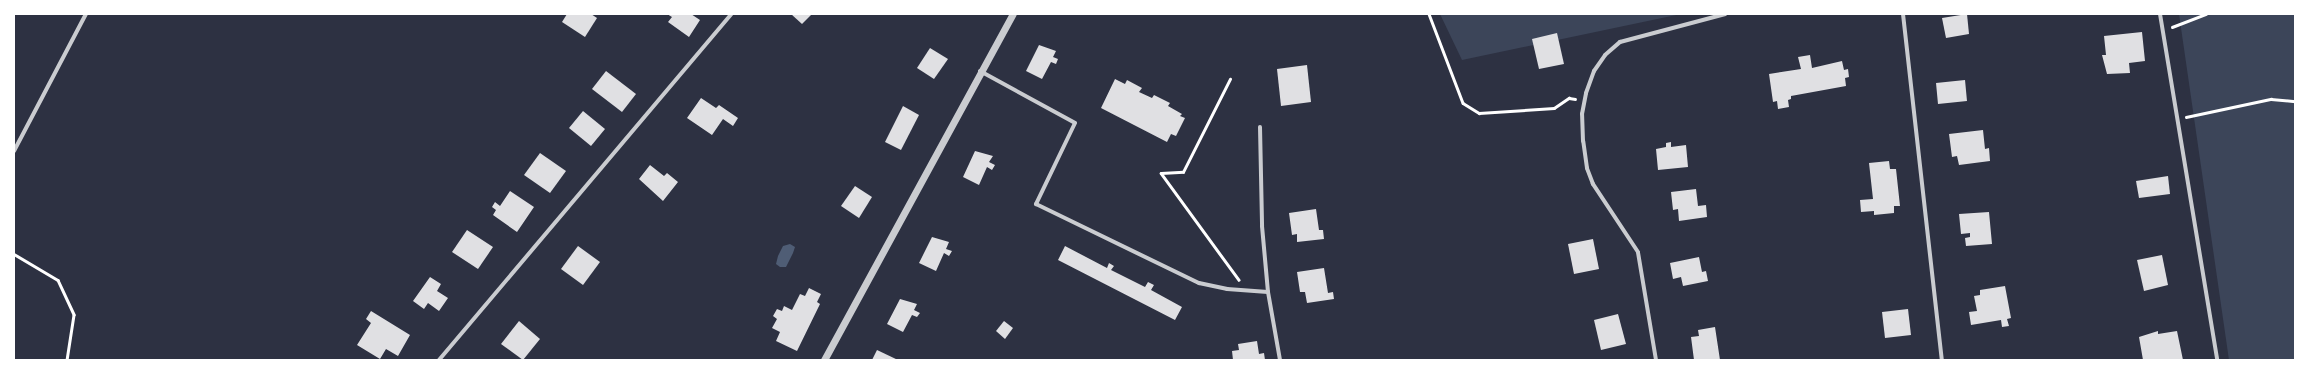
<!DOCTYPE html>
<style>
body{margin:0}
#map{position:relative;width:2309px;height:374px;overflow:hidden;background:#2d3142;font-family:Manrope,sans-serif}
div>[style]{position:absolute}
.green>*{inset:0;background:#3c4559}
.water>*{inset:0;background:#4f5d75}
.building>*{inset:0;background:#e0e0e3}
.path>*{height:2.5px;margin:-1.25px;padding:0 1.25px;transform-origin:1.25px;border-radius:1.25px;background:#fff}
.minor>*{height:4px;margin:-2px;padding:0 2px;transform-origin:2px;border-radius:2px;background:#caccd0}
.tertiary>*{height:7px;margin:-3.5px;padding:0 3.5px;transform-origin:3.5px;border-radius:3.5px;background:#caccd0}
span{translate:-50% -50%;white-space:nowrap;text-align:center;line-height:1.15;-webkit-text-stroke:3px #fff;paint-order:stroke}
.frame{position:absolute;inset:0;border:15px solid #fff;pointer-events:none}
</style>
<div id="map">
<div class="green">
<div style="clip-path:polygon(1440px 14px,1681px 14px,1462px 60px)"></div>
<div style="clip-path:polygon(2179px 14px,2295px 14px,2295px 360px,2229px 360px)"></div>
</div>
<div class="water">
<div style="clip-path:polygon(790px 244px,795px 247px,793px 253px,786px 267px,780px 267px,776px 264px,778px 256px,783px 246px)"></div>
</div>
<div class="building">
<div style="clip-path:polygon(567px 14px,591px 14px,597px 18px,585px 37px,562px 22px)"></div>
<div style="clip-path:polygon(667px 14px,691px 14px,700px 20px,689px 37px,668px 22px,672px 17px)"></div>
<div style="clip-path:polygon(791px 14px,812px 14px,802px 24px)"></div>
<div style="clip-path:polygon(1967px 14px,1969px 34px,1946px 38px,1942px 18px)"></div>
<div style="clip-path:polygon(2142px 32px,2145px 61px,2129px 63px,2130px 73px,2107px 74px,2102px 55px,2106px 55px,2104px 36px)"></div>
<div style="clip-path:polygon(1557px 33px,1564px 64px,1539px 69px,1532px 39px)"></div>
<div style="clip-path:polygon(1039px 45px,1056px 51px,1053px 57px,1058px 59px,1056px 64px,1051px 62px,1042px 79px,1026px 71px)"></div>
<div style="clip-path:polygon(930px 48px,948px 59px,934px 79px,917px 68px)"></div>
<div style="clip-path:polygon(1810px 55px,1812px 68px,1842px 61px,1844px 70px,1848px 69px,1849px 77px,1845px 78px,1846px 86px,1791px 96px,1791px 99px,1788px 100px,1789px 107px,1778px 109px,1777px 101px,1773px 102px,1769px 74px,1801px 69px,1798px 57px)"></div>
<div style="clip-path:polygon(1307px 65px,1311px 102px,1281px 106px,1277px 69px)"></div>
<div style="clip-path:polygon(606px 71px,636px 94px,622px 112px,592px 89px)"></div>
<div style="clip-path:polygon(1115px 79px,1125px 84px,1127px 80px,1142px 88px,1139px 92px,1152px 98px,1154px 95px,1170px 103px,1168px 106px,1182px 114px,1180px 116px,1185px 118px,1176px 136px,1171px 134px,1167px 142px,1101px 108px)"></div>
<div style="clip-path:polygon(1965px 80px,1967px 101px,1938px 104px,1936px 83px)"></div>
<div style="clip-path:polygon(701px 98px,716px 108px,719px 105px,738px 118px,733px 126px,723px 119px,712px 135px,687px 118px)"></div>
<div style="clip-path:polygon(903px 106px,919px 115px,901px 150px,885px 142px)"></div>
<div style="clip-path:polygon(583px 111px,605px 129px,591px 146px,569px 128px)"></div>
<div style="clip-path:polygon(1983px 130px,1985px 149px,1989px 148px,1990px 161px,1959px 165px,1957px 156px,1952px 157px,1949px 134px)"></div>
<div style="clip-path:polygon(1671px 142px,1671px 147px,1686px 145px,1688px 167px,1658px 170px,1656px 149px,1666px 147px,1666px 143px)"></div>
<div style="clip-path:polygon(975px 151px,993px 156px,989px 162px,995px 165px,992px 170px,987px 167px,979px 185px,963px 177px)"></div>
<div style="clip-path:polygon(540px 153px,566px 171px,550px 193px,524px 175px)"></div>
<div style="clip-path:polygon(1889px 161px,1890px 169px,1896px 169px,1900px 206px,1894px 206px,1894px 213px,1874px 215px,1874px 211px,1861px 212px,1860px 200px,1873px 199px,1869px 163px)"></div>
<div style="clip-path:polygon(650px 165px,664px 176px,667px 173px,678px 182px,663px 201px,639px 179px)"></div>
<div style="clip-path:polygon(2168px 176px,2170px 194px,2139px 198px,2136px 181px)"></div>
<div style="clip-path:polygon(855px 186px,872px 197px,859px 218px,841px 206px)"></div>
<div style="clip-path:polygon(1696px 189px,1698px 206px,1706px 205px,1707px 217px,1679px 221px,1678px 209px,1673px 210px,1671px 192px)"></div>
<div style="clip-path:polygon(510px 191px,534px 207px,517px 232px,493px 215px,496px 210px,492px 207px,495px 202px,500px 206px)"></div>
<div style="clip-path:polygon(1316px 209px,1319px 230px,1323px 230px,1324px 239px,1297px 242px,1297px 234px,1292px 235px,1289px 213px)"></div>
<div style="clip-path:polygon(1989px 212px,1992px 244px,1966px 246px,1965px 238px,1970px 237px,1970px 233px,1961px 234px,1959px 214px)"></div>
<div style="clip-path:polygon(467px 230px,493px 247px,478px 269px,452px 252px)"></div>
<div style="clip-path:polygon(932px 237px,949px 242px,946px 249px,952px 251px,949px 256px,944px 253px,936px 271px,919px 263px)"></div>
<div style="clip-path:polygon(1593px 239px,1599px 269px,1574px 274px,1568px 244px)"></div>
<div style="clip-path:polygon(578px 246px,600px 262px,583px 285px,561px 269px)"></div>
<div style="clip-path:polygon(1065px 246px,1107px 268px,1109px 263px,1114px 266px,1111px 270px,1145px 287px,1148px 282px,1154px 285px,1151px 290px,1182px 307px,1175px 320px,1058px 260px)"></div>
<div style="clip-path:polygon(2162px 255px,2168px 285px,2144px 291px,2137px 260px)"></div>
<div style="clip-path:polygon(1699px 257px,1702px 272px,1706px 271px,1708px 281px,1683px 286px,1681px 277px,1673px 279px,1670px 263px)"></div>
<div style="clip-path:polygon(1324px 268px,1328px 293px,1333px 292px,1334px 299px,1307px 303px,1305px 292px,1300px 292px,1297px 272px)"></div>
<div style="clip-path:polygon(430px 277px,441px 284px,437px 291px,448px 298px,439px 311px,428px 303px,424px 309px,413px 301px)"></div>
<div style="clip-path:polygon(2005px 286px,2011px 318px,2007px 319px,2009px 326px,2002px 327px,2001px 320px,1971px 325px,1969px 312px,1977px 311px,1974px 296px,1980px 295px,1980px 290px)"></div>
<div style="clip-path:polygon(809px 288px,821px 294px,817px 302px,820px 304px,797px 351px,776px 341px,780px 332px,772px 328px,777px 319px,773px 316px,777px 309px,782px 311px,784px 306px,792px 310px,800px 294px,805px 296px)"></div>
<div style="clip-path:polygon(900px 299px,917px 304px,914px 310px,920px 313px,917px 317px,912px 315px,903px 332px,887px 324px)"></div>
<div style="clip-path:polygon(1908px 309px,1911px 335px,1885px 338px,1882px 312px)"></div>
<div style="clip-path:polygon(371px 311px,410px 335px,398px 356px,386px 349px,380px 359px,357px 345px,371px 323px,366px 319px)"></div>
<div style="clip-path:polygon(1618px 314px,1626px 344px,1601px 350px,1594px 320px)"></div>
<div style="clip-path:polygon(519px 321px,540px 339px,523px 360px,501px 344px)"></div>
<div style="clip-path:polygon(1004px 321px,1013px 328px,1005px 339px,996px 331px)"></div>
<div style="clip-path:polygon(1715px 327px,1720px 360px,1694px 360px,1691px 337px,1699px 336px,1698px 330px)"></div>
<div style="clip-path:polygon(2158px 331px,2158px 334px,2177px 331px,2183px 360px,2143px 360px,2139px 337px)"></div>
<div style="clip-path:polygon(1257px 341px,1259px 354px,1264px 353px,1265px 360px,1233px 360px,1232px 351px,1239px 350px,1238px 344px)"></div>
<div style="clip-path:polygon(877px 350px,898px 360px,872px 360px)"></div>
</div>
<div class="path">
<div style="left:1429px;top:14px;width:95px;rotate:69.1deg"></div>
<div style="left:1463px;top:103px;width:19px;rotate:32deg"></div>
<div style="left:1479px;top:113px;width:75px;rotate:-3.8deg"></div>
<div style="left:1554px;top:108px;width:18px;rotate:-34deg"></div>
<div style="left:1569px;top:98px;width:6px;rotate:9deg"></div>
<div style="left:2172px;top:27px;width:36px;rotate:-21deg"></div>
<div style="left:2186px;top:117px;width:87px;rotate:-12deg"></div>
<div style="left:2271px;top:99px;width:24px;rotate:5deg"></div>
<div style="left:1161px;top:173px;width:132px;rotate:53.9deg"></div>
<div style="left:1161px;top:173px;width:22px;rotate:-3deg"></div>
<div style="left:1183px;top:172px;width:104px;rotate:-63.2deg"></div>
<div style="left:14px;top:254px;width:51px;rotate:30.6deg"></div>
<div style="left:58px;top:280px;width:38px;rotate:65deg"></div>
<div style="left:74px;top:315px;width:46px;rotate:98.8deg"></div>
</div>
<div class="minor">
<div style="left:1903px;top:14px;width:348px;rotate:83.6deg"></div>
<div style="left:2160px;top:14px;width:351px;rotate:80.6deg"></div>
<div style="left:980px;top:71px;width:108px;rotate:28.7deg"></div>
<div style="left:1075px;top:123px;width:90px;rotate:115.7deg"></div>
<div style="left:1036px;top:204px;width:181px;rotate:25.9deg"></div>
<div style="left:1199px;top:283px;width:29px;rotate:12deg"></div>
<div style="left:1227px;top:289px;width:41px;rotate:4.2deg"></div>
<div style="left:1260px;top:127px;width:99px;rotate:88.8deg"></div>
<div style="left:1262px;top:226px;width:66px;rotate:84.8deg"></div>
<div style="left:1268px;top:292px;width:69px;rotate:80deg"></div>
<div style="left:14px;top:151px;width:155px;rotate:-62.3deg"></div>
<div style="left:439px;top:360px;width:453px;rotate:-49.8deg"></div>
<div style="left:1656px;top:360px;width:109px;rotate:-99.5deg"></div>
<div style="left:1638px;top:252px;width:82px;rotate:-123.5deg"></div>
<div style="left:1593px;top:184px;width:17px;rotate:-111deg"></div>
<div style="left:1587px;top:168px;width:27px;rotate:-98deg"></div>
<div style="left:1583px;top:141px;width:27px;rotate:-92deg"></div>
<div style="left:1582px;top:114px;width:21px;rotate:-79deg"></div>
<div style="left:1586px;top:93px;width:23px;rotate:-70deg"></div>
<div style="left:1594px;top:71px;width:19px;rotate:-55deg"></div>
<div style="left:1605px;top:55px;width:20px;rotate:-41deg"></div>
<div style="left:1620px;top:42px;width:109px;rotate:-14.9deg"></div>
</div>
<div class="tertiary">
<div style="left:824px;top:360px;width:394px;rotate:-61.4deg"></div>
</div>
<div class="frame"></div>
</div>
